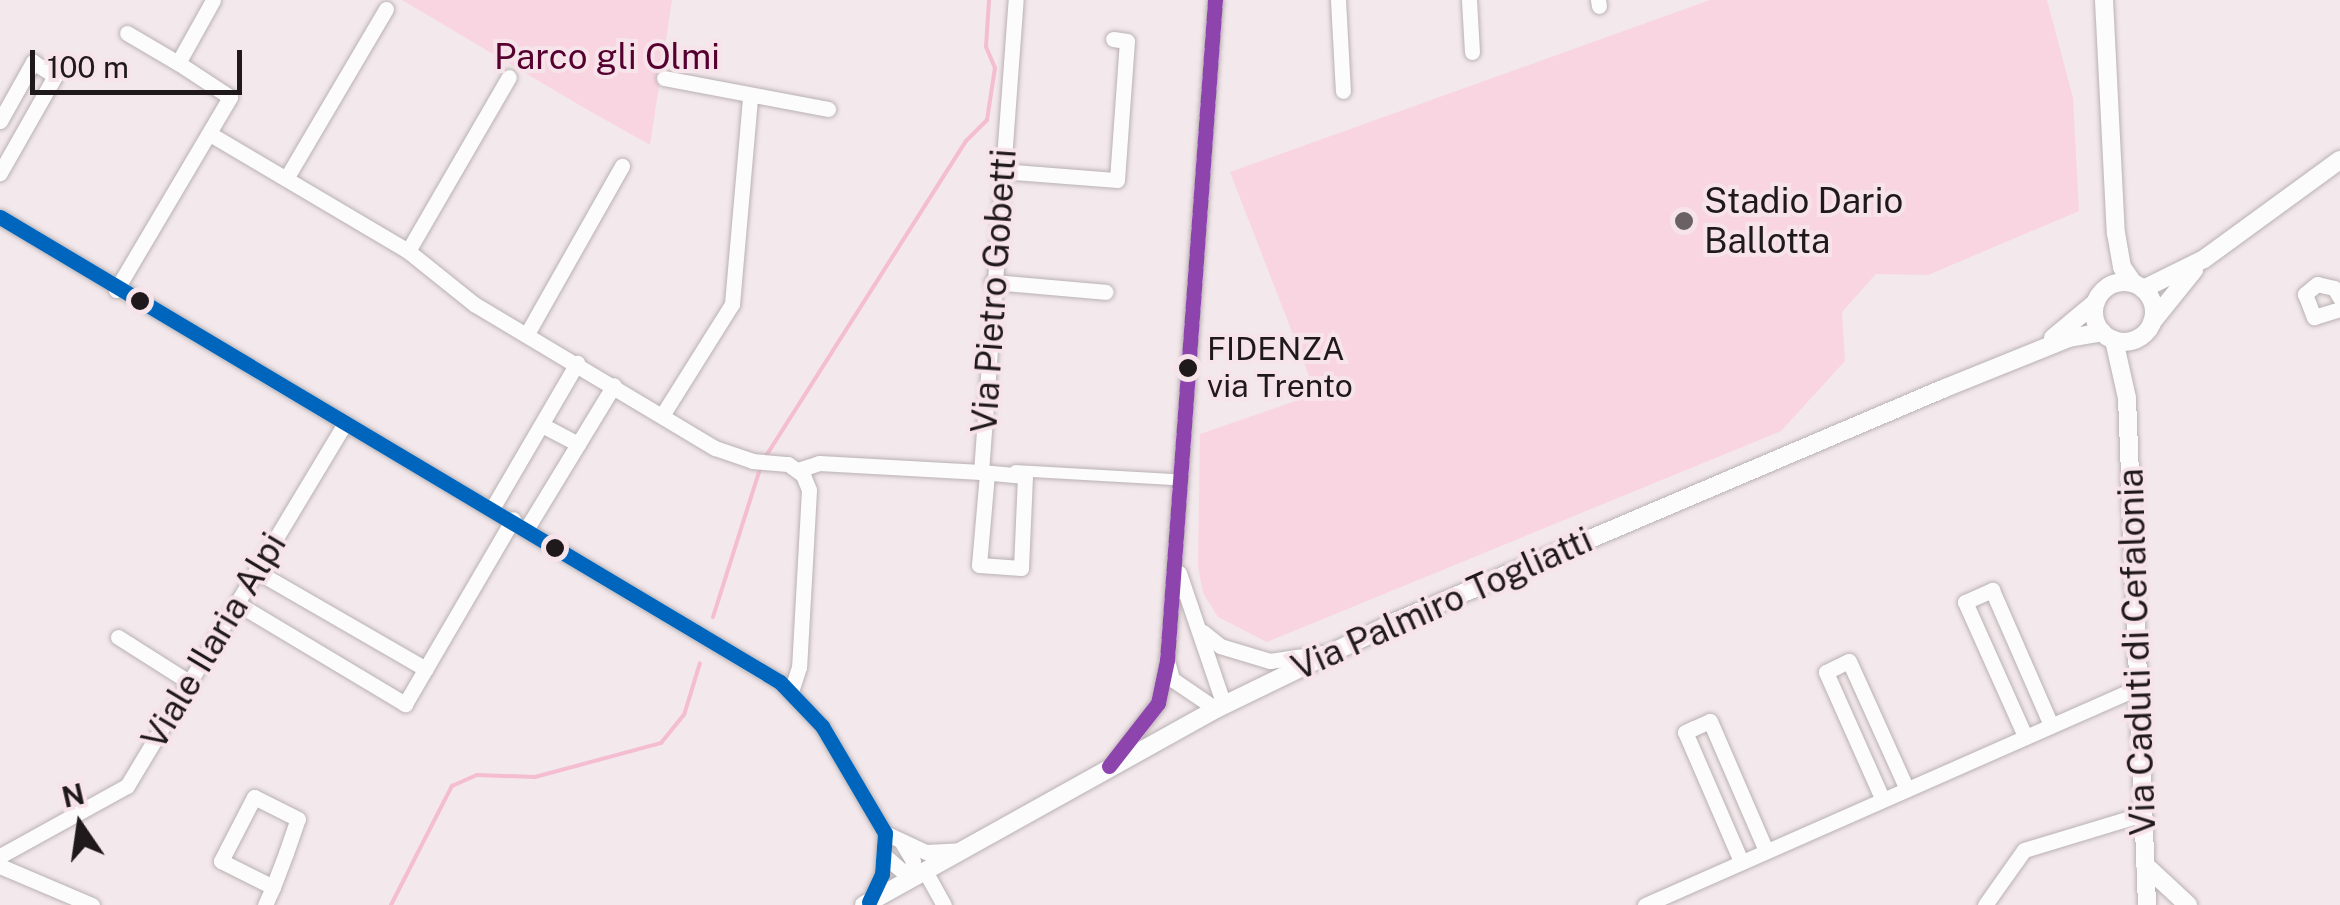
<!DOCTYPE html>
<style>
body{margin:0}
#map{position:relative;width:2340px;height:905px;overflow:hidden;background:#f3e8eb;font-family:"Public Sans",sans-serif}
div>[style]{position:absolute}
.green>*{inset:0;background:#f9d5e2}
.stream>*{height:4px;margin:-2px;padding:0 2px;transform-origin:2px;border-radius:2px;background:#f4bdd1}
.roads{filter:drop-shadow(0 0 2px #b9b1b3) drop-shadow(0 0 2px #b9b1b3)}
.pedestrian>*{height:11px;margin:-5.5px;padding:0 5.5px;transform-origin:5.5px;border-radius:5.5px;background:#fdfcfc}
.minor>*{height:15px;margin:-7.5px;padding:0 7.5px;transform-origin:7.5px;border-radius:7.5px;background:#fdfcfc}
.tertiary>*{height:18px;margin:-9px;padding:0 9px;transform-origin:9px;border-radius:9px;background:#fdfcfc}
.tertiary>.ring{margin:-9px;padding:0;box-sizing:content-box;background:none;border:18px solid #fdfcfc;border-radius:50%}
.bus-1>*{height:15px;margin:-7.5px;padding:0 7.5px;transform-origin:7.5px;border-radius:7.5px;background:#0065bd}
.bus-2>*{height:15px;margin:-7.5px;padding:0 7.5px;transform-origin:7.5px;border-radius:7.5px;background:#8e44ad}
.dots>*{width:28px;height:28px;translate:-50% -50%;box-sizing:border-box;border:5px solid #f7e4ea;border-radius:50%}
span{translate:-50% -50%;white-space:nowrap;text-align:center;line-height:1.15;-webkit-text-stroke:8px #f7e4ea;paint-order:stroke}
.bus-label{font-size:32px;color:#20191c}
.left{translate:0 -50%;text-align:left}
.park-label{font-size:35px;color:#55002f}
.poi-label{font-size:35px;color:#20191c}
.street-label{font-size:35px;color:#20191c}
.north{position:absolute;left:30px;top:775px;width:100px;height:100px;-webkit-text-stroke:8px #f7e4ea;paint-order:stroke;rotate:347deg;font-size:28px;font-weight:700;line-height:40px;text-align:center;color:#20191c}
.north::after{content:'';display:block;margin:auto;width:35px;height:45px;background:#20191c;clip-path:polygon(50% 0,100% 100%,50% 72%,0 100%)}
.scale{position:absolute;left:30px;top:50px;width:212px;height:45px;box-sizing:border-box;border:5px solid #20191c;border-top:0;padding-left:12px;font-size:30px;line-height:35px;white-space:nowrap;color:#20191c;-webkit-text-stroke:8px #f7e4ea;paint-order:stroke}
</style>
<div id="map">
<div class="green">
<div style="clip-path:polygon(402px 0,672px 0,650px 145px,581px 106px)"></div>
<div style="clip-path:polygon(1710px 0,2047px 0,2073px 98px,2079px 211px,1928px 275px,1876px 274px,1842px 312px,1845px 361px,1781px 431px,1267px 642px,1218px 617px,1203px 593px,1198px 566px,1200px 434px,1316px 394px,1230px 172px)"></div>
</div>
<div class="stream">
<div style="left:766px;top:456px;width:373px;rotate:-57.6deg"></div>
<div style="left:966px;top:141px;width:30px;rotate:-45deg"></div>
<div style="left:987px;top:120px;width:53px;rotate:-81.3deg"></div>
<div style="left:995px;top:68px;width:23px;rotate:-113deg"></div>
<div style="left:986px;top:47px;width:47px;rotate:-86.3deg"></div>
<div style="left:713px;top:617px;width:155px;rotate:-72.4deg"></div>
<div style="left:391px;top:905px;width:134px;rotate:-62.9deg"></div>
<div style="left:452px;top:786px;width:27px;rotate:-24deg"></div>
<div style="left:477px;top:775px;width:58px;rotate:2deg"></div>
<div style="left:535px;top:777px;width:131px;rotate:-15.1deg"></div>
<div style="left:661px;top:743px;width:36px;rotate:-51deg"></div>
<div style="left:684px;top:715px;width:54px;rotate:-72.9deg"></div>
</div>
<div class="roads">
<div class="pedestrian">
<div style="left:1015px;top:470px;width:156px;rotate:3.3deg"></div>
</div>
<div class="minor">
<div style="left:1338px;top:0;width:91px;rotate:86.9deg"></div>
<div style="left:1469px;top:0;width:52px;rotate:86.7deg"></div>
<div style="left:1598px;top:0;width:6px;rotate:81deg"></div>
<div style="left:127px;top:33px;width:59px;rotate:30.5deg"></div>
<div style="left:664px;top:78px;width:167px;rotate:10.7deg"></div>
<div style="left:0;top:121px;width:68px;rotate:-60.8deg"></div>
<div style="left:33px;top:62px;width:26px;rotate:32deg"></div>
<div style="left:55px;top:76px;width:112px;rotate:119.6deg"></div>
<div style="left:210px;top:134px;width:230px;rotate:30.6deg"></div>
<div style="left:408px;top:251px;width:85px;rotate:38.8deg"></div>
<div style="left:474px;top:304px;width:281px;rotate:30.9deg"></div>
<div style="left:715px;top:448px;width:39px;rotate:19deg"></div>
<div style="left:752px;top:461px;width:36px;rotate:5deg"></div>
<div style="left:788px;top:464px;width:19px;rotate:36deg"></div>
<div style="left:803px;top:475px;width:16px;rotate:68deg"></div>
<div style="left:809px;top:490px;width:177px;rotate:93.2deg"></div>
<div style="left:799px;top:667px;width:25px;rotate:108deg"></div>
<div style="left:1002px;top:171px;width:115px;rotate:4.5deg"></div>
<div style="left:1117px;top:180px;width:139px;rotate:-85.9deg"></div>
<div style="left:1127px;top:41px;width:14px;rotate:-172deg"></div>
<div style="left:287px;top:177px;width:195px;rotate:-59.5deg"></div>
<div style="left:0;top:217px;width:908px;rotate:30.8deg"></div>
<div style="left:780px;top:682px;width:61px;rotate:46.3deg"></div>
<div style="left:822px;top:726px;width:124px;rotate:59.5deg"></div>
<div style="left:885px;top:833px;width:41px;rotate:94.2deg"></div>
<div style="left:882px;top:874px;width:31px;rotate:115deg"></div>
<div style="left:408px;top:251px;width:201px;rotate:-59.9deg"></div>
<div style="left:992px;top:282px;width:114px;rotate:5deg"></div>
<div style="left:116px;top:290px;width:224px;rotate:-59.4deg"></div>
<div style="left:230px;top:97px;width:62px;rotate:-146.8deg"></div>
<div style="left:178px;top:63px;width:72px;rotate:-60.9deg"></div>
<div style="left:2340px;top:298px;width:12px;rotate:-121deg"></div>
<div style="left:2334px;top:288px;width:17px;rotate:-167deg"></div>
<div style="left:2317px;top:284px;width:16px;rotate:140deg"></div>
<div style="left:2305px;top:294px;width:25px;rotate:69deg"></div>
<div style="left:2314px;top:317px;width:27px;rotate:-17deg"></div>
<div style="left:528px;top:332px;width:191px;rotate:-60.5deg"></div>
<div style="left:663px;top:414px;width:130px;rotate:-57.9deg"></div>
<div style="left:732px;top:304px;width:206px;rotate:-85deg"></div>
<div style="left:542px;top:425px;width:41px;rotate:27.8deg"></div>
<div style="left:798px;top:470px;width:22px;rotate:-18deg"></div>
<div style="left:819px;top:463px;width:162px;rotate:3.2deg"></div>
<div style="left:981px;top:472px;width:473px;rotate:-85.8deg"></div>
<div style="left:981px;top:472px;width:44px;rotate:5.2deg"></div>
<div style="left:1025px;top:476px;width:92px;rotate:92.5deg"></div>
<div style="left:1021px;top:568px;width:42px;rotate:-175.9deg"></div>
<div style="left:979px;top:565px;width:92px;rotate:-85deg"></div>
<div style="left:493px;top:507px;width:167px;rotate:-59.7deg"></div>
<div style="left:527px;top:528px;width:167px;rotate:-58.7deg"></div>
<div style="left:256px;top:571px;width:196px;rotate:30deg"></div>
<div style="left:1179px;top:573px;width:139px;rotate:71.2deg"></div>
<div style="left:238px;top:604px;width:195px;rotate:30.9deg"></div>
<div style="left:405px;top:704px;width:214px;rotate:-59.7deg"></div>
<div style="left:1203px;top:632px;width:22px;rotate:39deg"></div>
<div style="left:1220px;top:646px;width:52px;rotate:16.7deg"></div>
<div style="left:1270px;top:661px;width:54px;rotate:-8.6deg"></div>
<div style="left:118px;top:637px;width:84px;rotate:32.4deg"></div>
<div style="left:1168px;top:664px;width:16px;rotate:75deg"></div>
<div style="left:1172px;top:679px;width:53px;rotate:34.3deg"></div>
<div style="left:2025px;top:736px;width:147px;rotate:-114.1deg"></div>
<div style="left:1965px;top:602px;width:30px;rotate:-24deg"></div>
<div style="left:1992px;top:590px;width:147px;rotate:66.4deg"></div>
<div style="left:1113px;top:762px;width:74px;rotate:-52.7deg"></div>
<div style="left:1158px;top:703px;width:44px;rotate:-78.2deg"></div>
<div style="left:1167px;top:660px;width:662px;rotate:-85.84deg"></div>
<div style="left:1882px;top:798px;width:138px;rotate:-114deg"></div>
<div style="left:1826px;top:672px;width:25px;rotate:-26deg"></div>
<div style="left:1849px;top:661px;width:138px;rotate:65.7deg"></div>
<div style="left:885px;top:833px;width:45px;rotate:24.9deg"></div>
<div style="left:926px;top:852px;width:35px;rotate:-3deg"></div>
<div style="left:0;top:856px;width:145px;rotate:-28.9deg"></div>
<div style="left:127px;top:786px;width:423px;rotate:-59deg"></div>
<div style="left:886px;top:857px;width:33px;rotate:41deg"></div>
<div style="left:911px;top:879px;width:18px;rotate:-84deg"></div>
<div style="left:913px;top:861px;width:21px;rotate:-121deg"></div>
<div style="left:1740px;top:859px;width:138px;rotate:-113.4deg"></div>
<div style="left:1685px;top:732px;width:10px;rotate:-24deg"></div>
<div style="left:1694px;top:728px;width:17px;rotate:-24deg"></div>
<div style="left:1710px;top:721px;width:138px;rotate:66.6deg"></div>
<div style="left:0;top:866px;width:100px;rotate:23deg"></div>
<div style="left:925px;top:871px;width:39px;rotate:61deg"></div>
<div style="left:265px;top:905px;width:20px;rotate:-66deg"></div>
<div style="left:273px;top:887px;width:36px;rotate:-69deg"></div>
<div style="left:286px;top:853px;width:36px;rotate:-71deg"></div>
<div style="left:298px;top:819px;width:49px;rotate:-153.4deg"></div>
<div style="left:254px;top:797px;width:72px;rotate:117.3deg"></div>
<div style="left:221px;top:861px;width:58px;rotate:26.6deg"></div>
<div style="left:1645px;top:905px;width:538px;rotate:-23.8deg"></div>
<div style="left:1985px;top:905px;width:67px;rotate:-54.7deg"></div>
<div style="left:2024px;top:850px;width:124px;rotate:-16.8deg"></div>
</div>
<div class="tertiary">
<div style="left:2104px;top:0;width:233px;rotate:87.1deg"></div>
<div style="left:2116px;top:233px;width:35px;rotate:80deg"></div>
<div style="left:2122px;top:267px;width:19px;rotate:55deg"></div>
<div class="ring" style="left:2094px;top:282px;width:42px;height:42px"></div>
<div style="left:2143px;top:289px;width:68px;rotate:-26.2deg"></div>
<div style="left:2204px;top:259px;width:168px;rotate:-36.1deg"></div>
<div style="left:2152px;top:322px;width:67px;rotate:-51.1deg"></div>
<div style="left:2053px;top:338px;width:56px;rotate:-39.9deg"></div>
<div style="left:2114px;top:340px;width:59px;rotate:77.4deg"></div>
<div style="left:2127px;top:398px;width:507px;rotate:87.74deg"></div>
<div style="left:2145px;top:865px;width:59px;rotate:42.9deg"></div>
<div style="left:864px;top:905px;width:403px;rotate:-29.1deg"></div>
<div style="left:1216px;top:709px;width:199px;rotate:-25.9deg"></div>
<div style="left:1395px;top:622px;width:598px;rotate:-23.05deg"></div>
<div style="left:1945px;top:388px;width:134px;rotate:-22deg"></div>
<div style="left:2069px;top:338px;width:34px;rotate:-10deg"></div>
</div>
</div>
<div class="bus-1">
<div style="left:0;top:217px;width:908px;rotate:30.8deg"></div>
<div style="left:780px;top:682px;width:61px;rotate:46.3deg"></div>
<div style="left:822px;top:726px;width:124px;rotate:59.5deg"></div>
<div style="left:885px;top:833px;width:41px;rotate:94.2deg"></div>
<div style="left:882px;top:874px;width:31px;rotate:115deg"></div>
</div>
<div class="bus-2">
<div style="left:1109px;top:766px;width:80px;rotate:-52.1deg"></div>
<div style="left:1158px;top:703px;width:44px;rotate:-78.2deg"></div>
<div style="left:1167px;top:660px;width:662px;rotate:-85.84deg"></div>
</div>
<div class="dots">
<div style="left:1684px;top:221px;background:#6a6164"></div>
<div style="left:140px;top:301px;background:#20191c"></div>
<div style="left:1188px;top:368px;background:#20191c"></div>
<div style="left:555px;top:548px;background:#20191c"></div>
</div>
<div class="bus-label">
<span class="left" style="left:1207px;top:368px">FIDENZA<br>via Trento</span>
</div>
<div class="park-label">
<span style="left:607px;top:57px">Parco gli Olmi</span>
</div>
<div class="poi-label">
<span class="left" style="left:1704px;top:221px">Stadio Dario<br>Ballotta</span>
</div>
<div class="street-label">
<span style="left:994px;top:291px;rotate:-86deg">Via Pietro Gobetti</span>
<span style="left:1442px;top:604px;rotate:-24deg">Via Palmiro Togliatti</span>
<span style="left:214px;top:641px;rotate:-59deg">Viale Ilaria Alpi</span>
<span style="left:2137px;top:652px;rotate:-92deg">Via Caduti di Cefalonia</span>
</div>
<div class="north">N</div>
<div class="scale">100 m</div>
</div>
